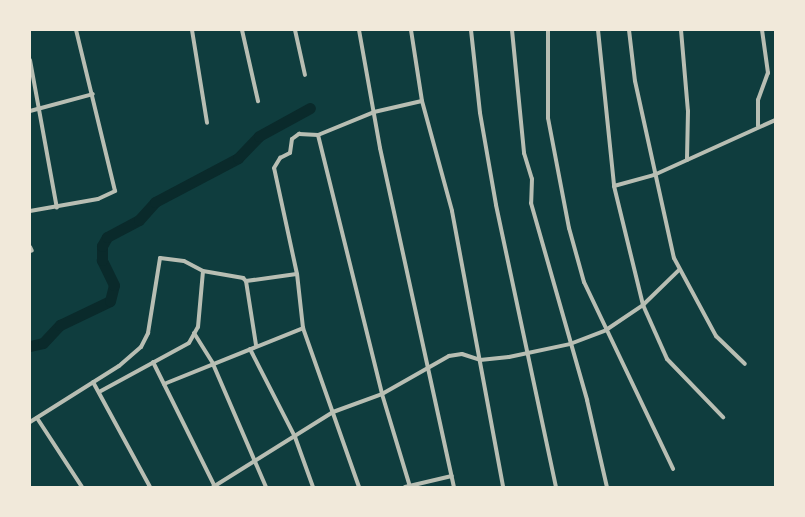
<!DOCTYPE html>
<style>
body{margin:0}
#map{position:relative;width:805px;height:517px;overflow:hidden;background:#0f3d3e;font-family:Helvetica,sans-serif}
div>[style]{position:absolute}
.river>*{height:11px;margin:-5.5px;padding:0 5.5px;transform-origin:5.5px;border-radius:5.5px;background:#0a2a2b}
.minor>*{height:4px;margin:-2px;padding:0 2px;transform-origin:2px;border-radius:2px;background:#b8beb3}
span{translate:-50% -50%;white-space:nowrap;text-align:center;line-height:1.15;-webkit-text-stroke:5px #f1e9da;paint-order:stroke}
.frame{position:absolute;inset:0;border:31px solid #f1e9da;pointer-events:none}
</style>
<div id="map">
<div class="river">
<div style="left:30px;top:346px;width:13px;rotate:-13deg"></div>
<div style="left:43px;top:343px;width:25px;rotate:-47deg"></div>
<div style="left:60px;top:325px;width:55px;rotate:-25.6deg"></div>
<div style="left:110px;top:301px;width:16px;rotate:-76deg"></div>
<div style="left:114px;top:285px;width:28px;rotate:-116deg"></div>
<div style="left:102px;top:260px;width:14px;rotate:-90deg"></div>
<div style="left:102px;top:246px;width:10px;rotate:-61deg"></div>
<div style="left:107px;top:237px;width:36px;rotate:-28deg"></div>
<div style="left:139px;top:220px;width:24px;rotate:-48deg"></div>
<div style="left:155px;top:202px;width:94px;rotate:-27.9deg"></div>
<div style="left:238px;top:158px;width:30px;rotate:-46deg"></div>
<div style="left:259px;top:136px;width:58px;rotate:-28.8deg"></div>
</div>
<div class="minor">
<div style="left:192px;top:30px;width:94px;rotate:80.8deg"></div>
<div style="left:242px;top:30px;width:73px;rotate:77.3deg"></div>
<div style="left:295px;top:30px;width:46px;rotate:77.5deg"></div>
<div style="left:359px;top:30px;width:120px;rotate:79.9deg"></div>
<div style="left:380px;top:148px;width:347px;rotate:77.7deg"></div>
<div style="left:411px;top:30px;width:72px;rotate:81.2deg"></div>
<div style="left:422px;top:101px;width:114px;rotate:74.7deg"></div>
<div style="left:452px;top:211px;width:281px;rotate:79.5deg"></div>
<div style="left:471px;top:30px;width:83px;rotate:83.8deg"></div>
<div style="left:480px;top:113px;width:93px;rotate:80.1deg"></div>
<div style="left:496px;top:205px;width:288px;rotate:78deg"></div>
<div style="left:512px;top:30px;width:124px;rotate:84.4deg"></div>
<div style="left:524px;top:153px;width:27px;rotate:73deg"></div>
<div style="left:532px;top:179px;width:24px;rotate:92deg"></div>
<div style="left:531px;top:203px;width:205px;rotate:74.1deg"></div>
<div style="left:587px;top:400px;width:89px;rotate:77.1deg"></div>
<div style="left:548px;top:30px;width:88px;rotate:90deg"></div>
<div style="left:548px;top:118px;width:112px;rotate:79.2deg"></div>
<div style="left:569px;top:228px;width:56px;rotate:74.5deg"></div>
<div style="left:584px;top:282px;width:207px;rotate:64.5deg"></div>
<div style="left:598px;top:30px;width:157px;rotate:84.1deg"></div>
<div style="left:614px;top:186px;width:122px;rotate:76.3deg"></div>
<div style="left:643px;top:305px;width:59px;rotate:66deg"></div>
<div style="left:667px;top:359px;width:81px;rotate:46deg"></div>
<div style="left:629px;top:30px;width:51px;rotate:83.3deg"></div>
<div style="left:635px;top:81px;width:181px;rotate:77.6deg"></div>
<div style="left:674px;top:258px;width:89px;rotate:61.7deg"></div>
<div style="left:716px;top:336px;width:40px;rotate:44deg"></div>
<div style="left:681px;top:30px;width:81px;rotate:85.1deg"></div>
<div style="left:688px;top:111px;width:49px;rotate:91.2deg"></div>
<div style="left:30px;top:60px;width:150px;rotate:79.7deg"></div>
<div style="left:30px;top:111px;width:65px;rotate:-15.1deg"></div>
<div style="left:758px;top:126px;width:26px;rotate:-90deg"></div>
<div style="left:758px;top:100px;width:29px;rotate:-70deg"></div>
<div style="left:768px;top:73px;width:43px;rotate:-97.9deg"></div>
<div style="left:318px;top:135px;width:267px;rotate:76.1deg"></div>
<div style="left:382px;top:394px;width:97px;rotate:73.2deg"></div>
<div style="left:614px;top:186px;width:41px;rotate:-15.4deg"></div>
<div style="left:654px;top:175px;width:133px;rotate:-24.4deg"></div>
<div style="left:30px;top:211px;width:69px;rotate:-10deg"></div>
<div style="left:98px;top:199px;width:19px;rotate:-25deg"></div>
<div style="left:115px;top:191px;width:166px;rotate:-103.6deg"></div>
<div style="left:30px;top:247px;width:4px;rotate:63deg"></div>
<div style="left:246px;top:281px;width:65px;rotate:81.1deg"></div>
<div style="left:194px;top:333px;width:36px;rotate:58deg"></div>
<div style="left:213px;top:364px;width:134px;rotate:66.7deg"></div>
<div style="left:250px;top:349px;width:99px;rotate:62.9deg"></div>
<div style="left:295px;top:437px;width:53px;rotate:70.2deg"></div>
<div style="left:153px;top:362px;width:140px;rotate:63.6deg"></div>
<div style="left:93px;top:382px;width:119px;rotate:61.5deg"></div>
<div style="left:164px;top:384px;width:150px;rotate:-21.9deg"></div>
<div style="left:99px;top:392px;width:102px;rotate:-28.6deg"></div>
<div style="left:189px;top:343px;width:18px;rotate:-61deg"></div>
<div style="left:198px;top:327px;width:56px;rotate:-84.9deg"></div>
<div style="left:37px;top:418px;width:82px;rotate:56.9deg"></div>
<div style="left:30px;top:422px;width:105px;rotate:-32.2deg"></div>
<div style="left:119px;top:366px;width:29px;rotate:-41deg"></div>
<div style="left:141px;top:347px;width:16px;rotate:-63deg"></div>
<div style="left:148px;top:333px;width:76px;rotate:-80.9deg"></div>
<div style="left:160px;top:258px;width:24px;rotate:7deg"></div>
<div style="left:184px;top:261px;width:21px;rotate:28deg"></div>
<div style="left:203px;top:271px;width:41px;rotate:9.9deg"></div>
<div style="left:243px;top:278px;width:4px;rotate:45deg"></div>
<div style="left:246px;top:281px;width:51px;rotate:-7.8deg"></div>
<div style="left:213px;top:487px;width:142px;rotate:-32deg"></div>
<div style="left:333px;top:412px;width:52px;rotate:-20.2deg"></div>
<div style="left:382px;top:394px;width:77px;rotate:-29.6deg"></div>
<div style="left:449px;top:356px;width:13px;rotate:-9deg"></div>
<div style="left:462px;top:354px;width:19px;rotate:18deg"></div>
<div style="left:480px;top:360px;width:29px;rotate:-6deg"></div>
<div style="left:509px;top:357px;width:62px;rotate:-12deg"></div>
<div style="left:570px;top:344px;width:39px;rotate:-21deg"></div>
<div style="left:606px;top:330px;width:45px;rotate:-34deg"></div>
<div style="left:643px;top:305px;width:50px;rotate:-44.2deg"></div>
<div style="left:359px;top:487px;width:169px;rotate:-109.4deg"></div>
<div style="left:303px;top:328px;width:54px;rotate:-96.3deg"></div>
<div style="left:297px;top:274px;width:108px;rotate:-102.2deg"></div>
<div style="left:274px;top:168px;width:12px;rotate:-59deg"></div>
<div style="left:280px;top:158px;width:11px;rotate:-27deg"></div>
<div style="left:290px;top:153px;width:14px;rotate:-82deg"></div>
<div style="left:292px;top:139px;width:9px;rotate:-36deg"></div>
<div style="left:299px;top:134px;width:19px;rotate:3deg"></div>
<div style="left:318px;top:135px;width:61px;rotate:-22.3deg"></div>
<div style="left:374px;top:112px;width:49px;rotate:-12.9deg"></div>
<div style="left:405px;top:487px;width:48px;rotate:-13.2deg"></div>
</div>
<div class="frame"></div>
</div>
